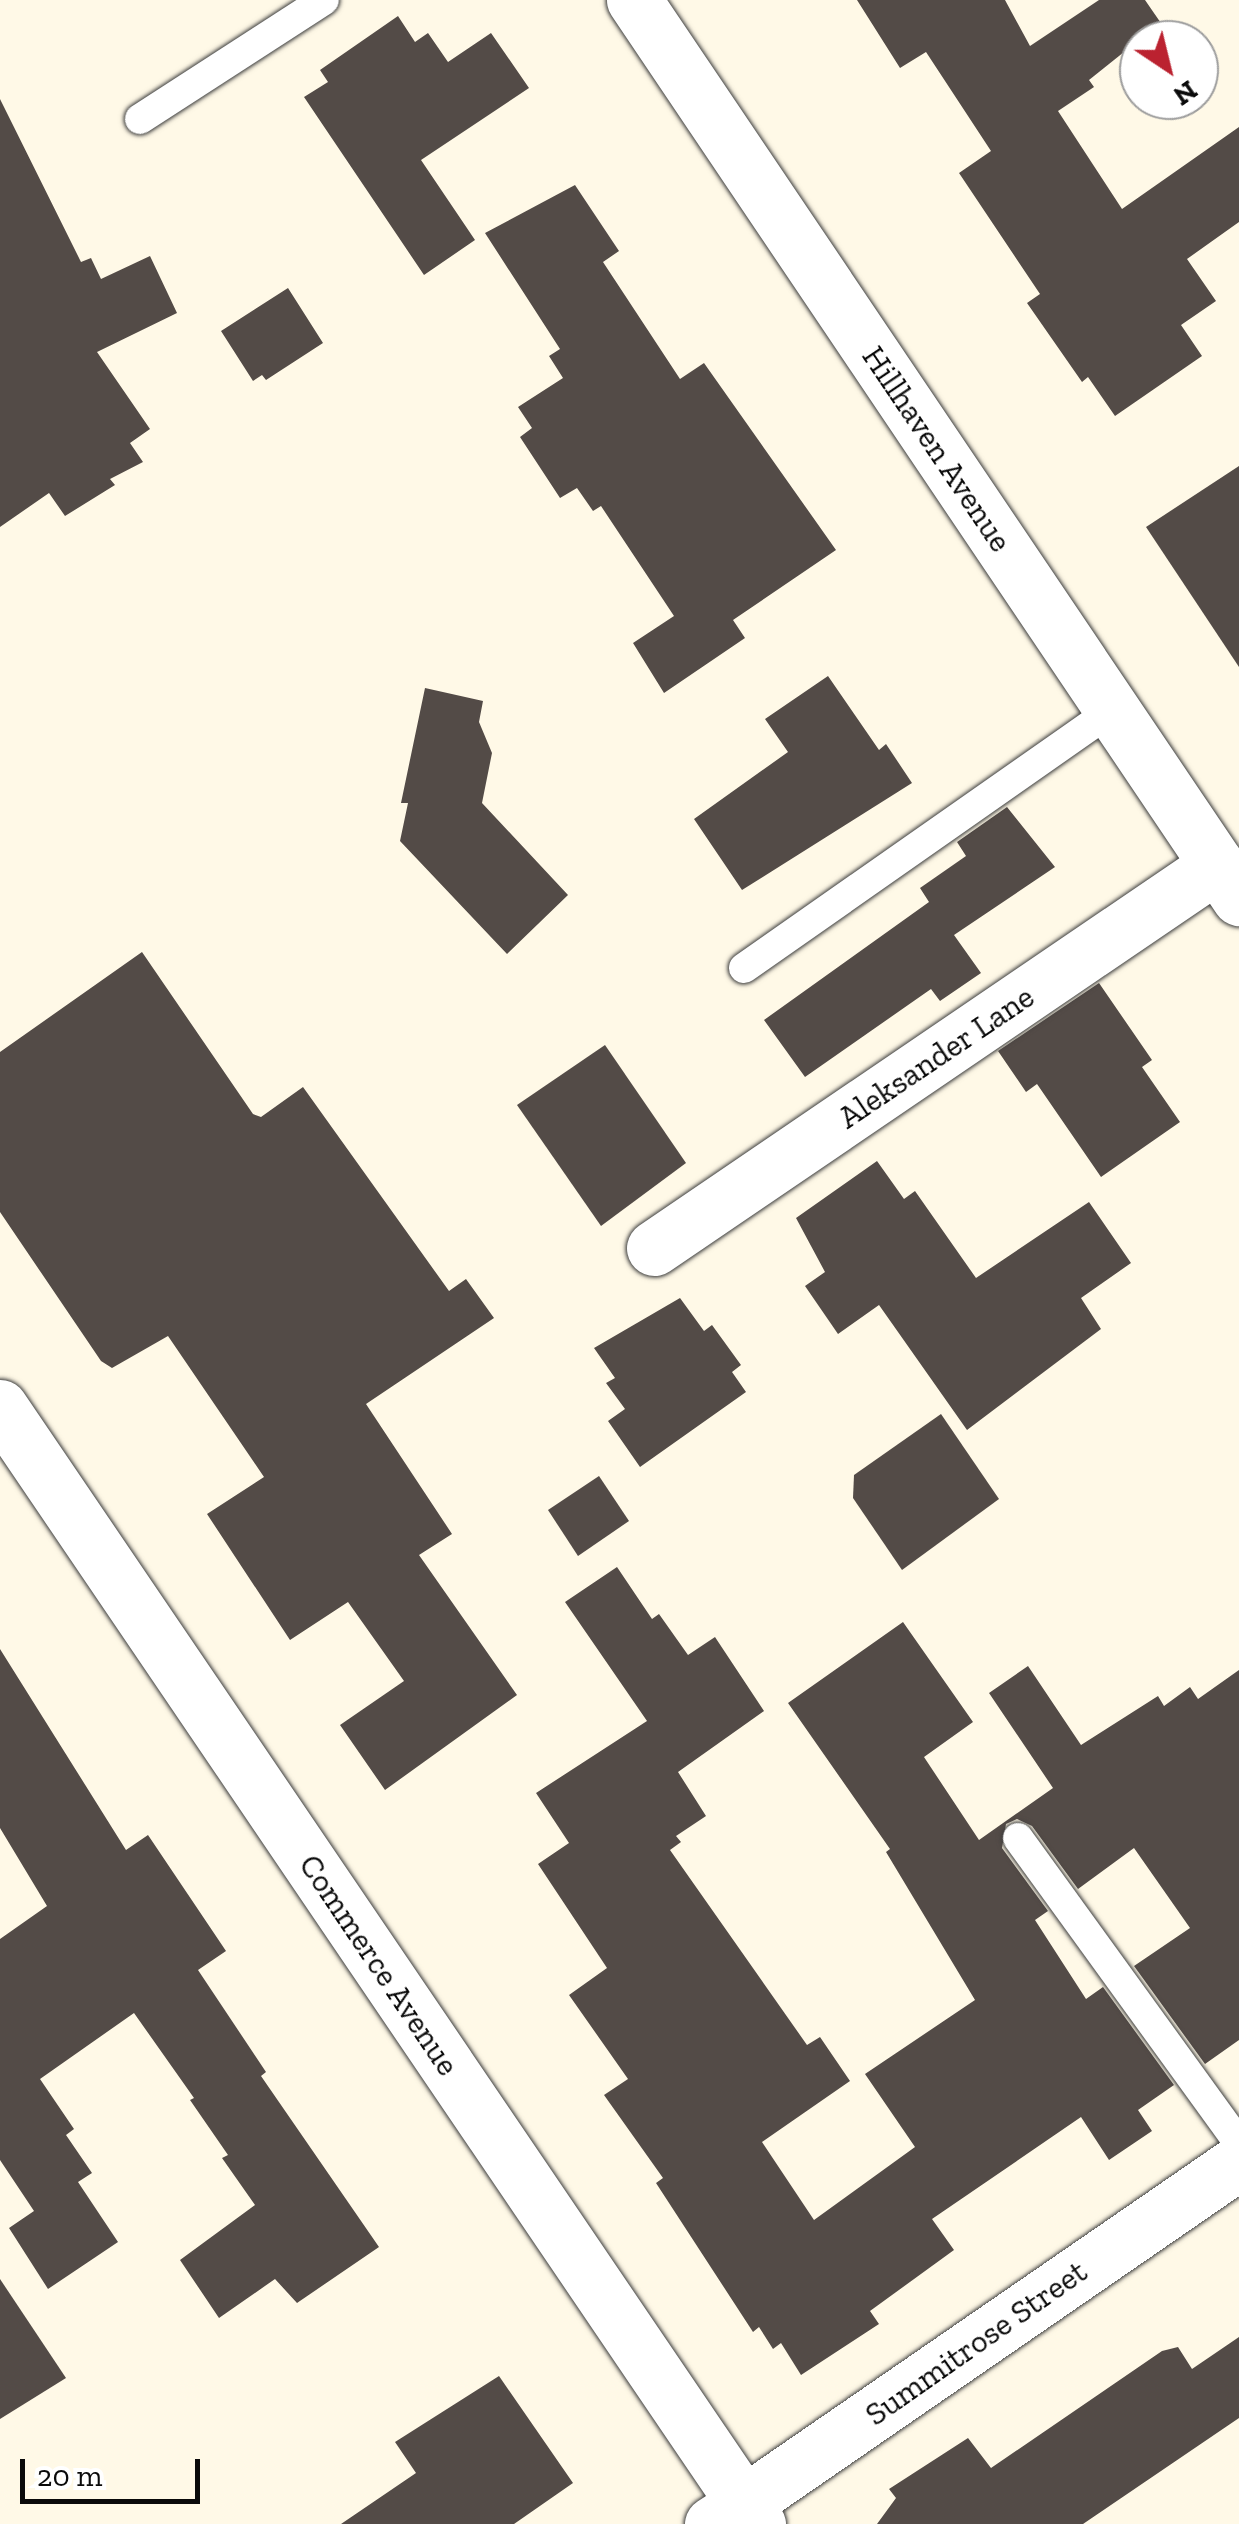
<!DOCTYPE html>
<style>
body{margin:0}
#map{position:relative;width:1239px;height:2524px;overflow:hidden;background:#fff9e7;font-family:"Zilla Slab",serif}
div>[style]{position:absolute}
.building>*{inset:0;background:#534b47}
.roads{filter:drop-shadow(0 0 2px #3d3d3d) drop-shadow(0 0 2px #3d3d3d)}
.service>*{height:30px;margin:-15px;padding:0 15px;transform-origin:15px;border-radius:15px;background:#fff}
.minor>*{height:55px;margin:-27.5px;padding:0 27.5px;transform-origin:27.5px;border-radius:27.5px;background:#fff}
.tertiary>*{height:55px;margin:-27.5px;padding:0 27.5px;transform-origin:27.5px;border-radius:27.5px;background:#fff}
span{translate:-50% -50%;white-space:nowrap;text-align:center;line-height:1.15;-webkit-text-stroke:10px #fff;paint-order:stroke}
.street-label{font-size:32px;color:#0a0a0a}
.north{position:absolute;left:1119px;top:20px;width:100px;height:100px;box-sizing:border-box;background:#fff;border:2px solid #9d9d9d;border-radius:50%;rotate:145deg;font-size:28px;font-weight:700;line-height:40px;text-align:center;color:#0a0a0a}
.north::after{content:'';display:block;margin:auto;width:35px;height:45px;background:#bb2230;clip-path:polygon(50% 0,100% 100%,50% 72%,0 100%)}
.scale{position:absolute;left:20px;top:2459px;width:180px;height:45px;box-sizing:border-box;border:5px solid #0a0a0a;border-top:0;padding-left:12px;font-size:30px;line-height:35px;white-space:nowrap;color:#0a0a0a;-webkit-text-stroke:8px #fff;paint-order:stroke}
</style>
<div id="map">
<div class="building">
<div style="clip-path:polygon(857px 0,1005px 0,1030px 46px,1099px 0,1145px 0,1165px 29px,1139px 40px,1089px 80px,1094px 87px,1058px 111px,1122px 209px,1239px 127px,1239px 222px,1187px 259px,1216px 301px,1181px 325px,1202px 356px,1115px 416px,1088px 377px,1082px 382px,1027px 303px,1040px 294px,959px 173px,991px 151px,926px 52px,900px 68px)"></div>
<div style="clip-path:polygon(398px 16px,415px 42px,428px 33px,448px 62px,491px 33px,529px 88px,421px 160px,475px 240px,424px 275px,304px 97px,328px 82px,320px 70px)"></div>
<div style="clip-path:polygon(0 99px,81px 262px,91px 258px,101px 279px,150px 256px,177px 313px,97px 352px,150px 429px,130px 443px,143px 462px,110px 479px,115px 485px,65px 516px,49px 493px,0 527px)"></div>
<div style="clip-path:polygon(575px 185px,619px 251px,603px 262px,680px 379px,704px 363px,836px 550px,733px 620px,745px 638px,664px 693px,633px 643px,674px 616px,601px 506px,593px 511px,577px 488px,560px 498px,520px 437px,532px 428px,518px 407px,563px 378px,549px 356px,560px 349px,485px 233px)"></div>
<div style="clip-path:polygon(288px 288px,323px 343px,266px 380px,262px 375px,253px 381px,221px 331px)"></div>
<div style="clip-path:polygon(1239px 466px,1239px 667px,1146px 527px)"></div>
<div style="clip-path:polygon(828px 676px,879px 750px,886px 744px,912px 783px,742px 890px,694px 819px,788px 752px,765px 719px)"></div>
<div style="clip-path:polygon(425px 688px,483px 701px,479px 722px,492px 753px,482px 803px,568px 895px,507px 954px,400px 841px,408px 803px,401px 803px)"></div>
<div style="clip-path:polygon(1007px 807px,1055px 867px,954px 935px,981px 973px,940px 1001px,931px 989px,805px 1077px,764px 1020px,929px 902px,920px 888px,966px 856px,957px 842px)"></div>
<div style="clip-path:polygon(142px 952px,253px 1114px,261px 1117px,303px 1087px,449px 1291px,466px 1279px,494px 1318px,366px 1404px,452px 1534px,419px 1555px,517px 1695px,385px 1790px,340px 1725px,404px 1681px,348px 1602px,290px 1640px,207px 1514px,264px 1477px,168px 1336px,112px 1368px,101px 1361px,0 1212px,0 1052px)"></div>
<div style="clip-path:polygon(1099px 983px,1152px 1060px,1142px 1067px,1180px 1122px,1101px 1177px,1037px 1084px,1026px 1092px,998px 1051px)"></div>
<div style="clip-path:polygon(605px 1045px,686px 1163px,601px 1226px,517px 1105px)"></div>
<div style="clip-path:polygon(877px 1161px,904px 1199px,915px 1191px,976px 1278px,1089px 1202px,1131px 1263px,1081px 1298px,1101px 1329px,967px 1430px,879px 1305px,838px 1334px,805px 1286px,825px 1272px,796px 1218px)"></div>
<div style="clip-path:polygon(680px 1298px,704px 1331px,712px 1325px,741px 1365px,732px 1372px,746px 1392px,640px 1467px,608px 1421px,625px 1409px,606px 1383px,615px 1378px,594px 1348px)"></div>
<div style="clip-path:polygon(941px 1414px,999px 1499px,902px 1570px,853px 1498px,854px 1475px)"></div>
<div style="clip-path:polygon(599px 1476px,629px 1521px,578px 1556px,548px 1510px)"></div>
<div style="clip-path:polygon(617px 1567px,652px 1619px,659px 1614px,688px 1655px,715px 1637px,764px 1711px,678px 1772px,706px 1816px,676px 1836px,681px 1842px,670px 1850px,807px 2045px,820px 2037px,850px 2081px,762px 2142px,814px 2220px,915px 2147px,865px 2074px,975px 2000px,886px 1852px,890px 1849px,788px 1703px,903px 1622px,973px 1722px,924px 1757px,979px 1840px,1053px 1788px,989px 1693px,1028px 1666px,1081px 1745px,1158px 1696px,1164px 1706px,1190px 1687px,1198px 1699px,1239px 1670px,1239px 2040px,1205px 2064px,1134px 1966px,1190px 1928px,1134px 1848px,1078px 1889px,1032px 1826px,1017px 1819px,1006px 1824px,1002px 1848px,1048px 1911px,1035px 1920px,1086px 1999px,1103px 1987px,1174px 2085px,1138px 2110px,1152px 2131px,1109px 2160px,1081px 2117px,932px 2219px,954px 2250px,870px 2311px,879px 2324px,801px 2375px,781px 2343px,773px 2349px,759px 2327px,753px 2332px,656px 2183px,663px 2178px,604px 2095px,628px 2079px,569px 1995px,607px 1968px,538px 1864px,569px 1843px,536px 1793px,647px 1721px,565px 1602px)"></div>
<div style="clip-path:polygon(0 1649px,126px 1850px,148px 1835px,226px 1951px,198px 1970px,266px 2072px,261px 2076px,379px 2247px,297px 2303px,275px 2279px,219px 2318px,180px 2260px,255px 2205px,222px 2158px,228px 2155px,190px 2100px,194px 2098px,134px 2013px,40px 2079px,74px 2129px,66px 2135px,92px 2173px,78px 2182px,118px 2242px,48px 2289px,9px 2228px,34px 2211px,0 2160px,0 1939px,47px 1906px,0 1828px)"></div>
<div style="clip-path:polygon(0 2279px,66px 2378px,0 2419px)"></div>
<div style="clip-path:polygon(1239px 2337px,1239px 2418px,1083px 2524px,877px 2524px,896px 2498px,889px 2489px,968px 2438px,991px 2468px,1162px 2351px,1178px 2347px,1192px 2369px)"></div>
<div style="clip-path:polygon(499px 2376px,573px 2483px,514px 2524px,341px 2524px,416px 2473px,395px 2442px)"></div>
</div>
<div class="roads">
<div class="service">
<div style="left:140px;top:119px;width:219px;rotate:-32.9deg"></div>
<div style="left:744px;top:968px;width:450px;rotate:-35deg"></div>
<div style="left:1018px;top:1838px;width:377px;rotate:54.1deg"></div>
</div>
<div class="minor">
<div style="left:634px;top:0;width:1083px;rotate:56.03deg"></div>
<div style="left:654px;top:1248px;width:681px;rotate:-34.23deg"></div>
<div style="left:712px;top:2524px;width:38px;rotate:-33deg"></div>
</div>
<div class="tertiary">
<div style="left:0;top:1407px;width:1350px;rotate:55.84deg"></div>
<div style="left:744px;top:2503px;width:601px;rotate:-34.56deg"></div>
</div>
</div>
<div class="street-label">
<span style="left:937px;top:449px;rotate:56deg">Hillhaven Avenue</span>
<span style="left:936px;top:1057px;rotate:-34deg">Aleksander Lane</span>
<span style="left:379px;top:1965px;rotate:56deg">Commerce Avenue</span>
<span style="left:976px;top:2343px;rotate:-35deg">Summitrose Street</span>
</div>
<div class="north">N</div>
<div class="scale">20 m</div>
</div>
